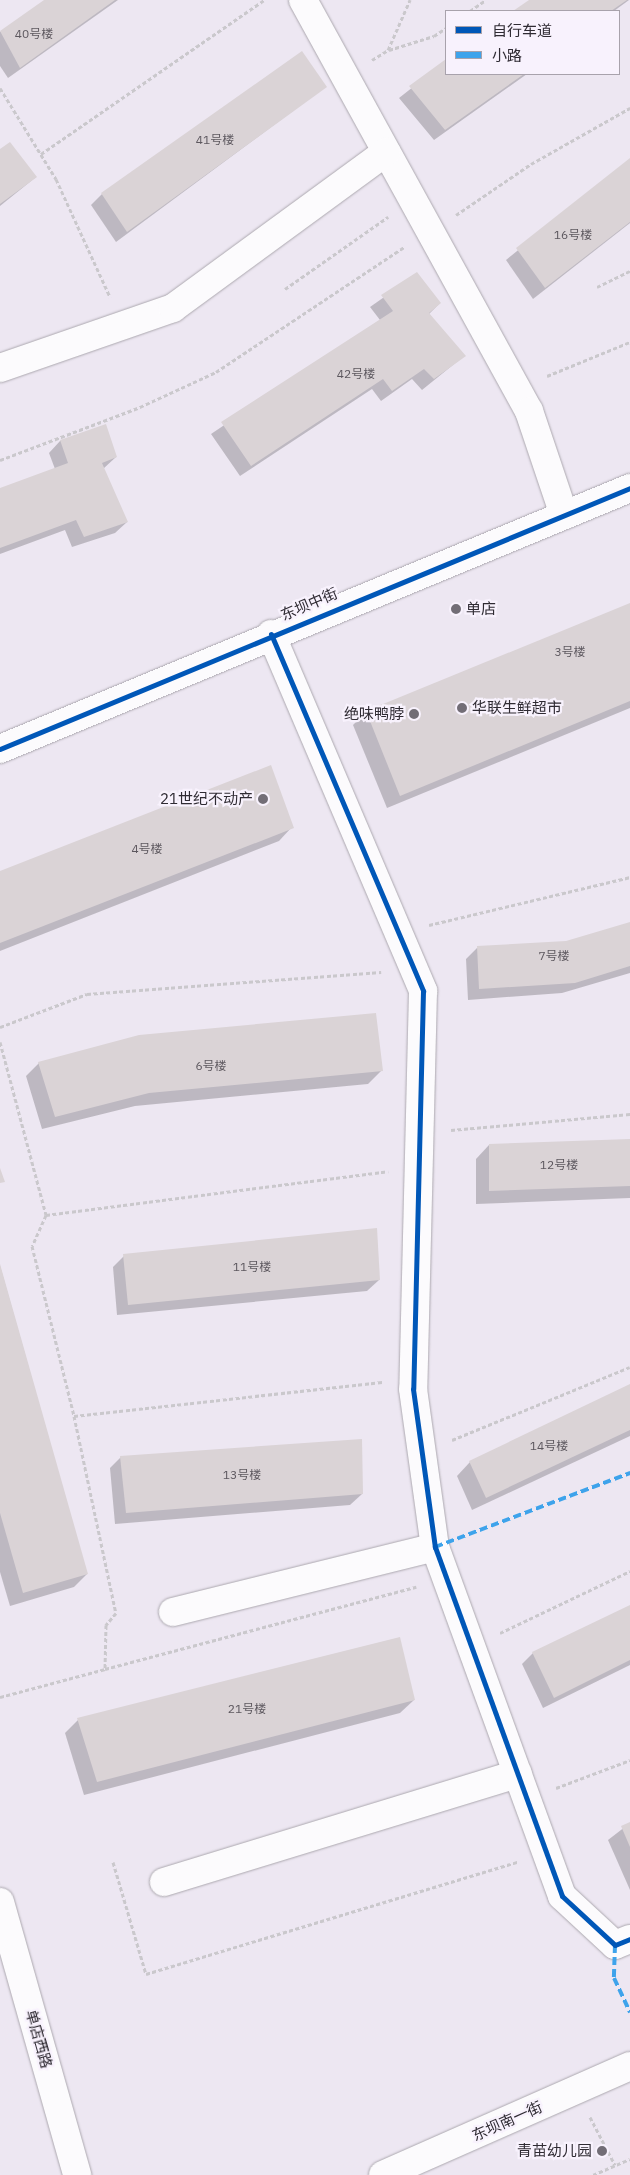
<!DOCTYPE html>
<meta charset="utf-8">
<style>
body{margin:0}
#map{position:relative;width:630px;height:2175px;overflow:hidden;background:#ede7f2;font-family:"IBM Plex Sans","Noto Sans SC",sans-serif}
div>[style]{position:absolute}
.shadow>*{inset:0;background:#0003}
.building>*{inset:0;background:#dad3d6}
.path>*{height:3px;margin-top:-1.5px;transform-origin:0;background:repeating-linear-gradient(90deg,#cac8cc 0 4px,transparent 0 6.5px)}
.roads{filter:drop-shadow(0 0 1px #aca8af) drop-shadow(0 0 1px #aca8af)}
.street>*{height:28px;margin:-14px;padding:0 14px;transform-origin:14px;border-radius:14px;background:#fcfbfd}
.secondary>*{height:28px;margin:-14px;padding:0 14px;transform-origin:14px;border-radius:14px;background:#fcfbfd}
.quiet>*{height:4px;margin-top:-2px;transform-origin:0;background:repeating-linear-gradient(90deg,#3ea3eb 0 8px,transparent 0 12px)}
.cycleway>*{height:5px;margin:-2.5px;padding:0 2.5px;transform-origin:2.5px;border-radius:2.5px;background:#0057b8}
.dots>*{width:14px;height:14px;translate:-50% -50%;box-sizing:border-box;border:2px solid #f8f2fd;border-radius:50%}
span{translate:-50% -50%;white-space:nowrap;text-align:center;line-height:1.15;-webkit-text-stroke:4.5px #f8f2fd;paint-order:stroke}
.number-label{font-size:12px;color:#5c575e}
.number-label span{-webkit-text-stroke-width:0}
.street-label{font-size:15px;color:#2f2b33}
.poi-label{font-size:15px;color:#2f2b33}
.left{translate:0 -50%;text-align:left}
.right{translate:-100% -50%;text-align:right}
.legend{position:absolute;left:445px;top:10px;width:175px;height:65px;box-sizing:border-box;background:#f8f2fd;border:1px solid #a8a2ac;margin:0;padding:6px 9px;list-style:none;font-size:15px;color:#2f2b33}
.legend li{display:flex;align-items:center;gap:10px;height:25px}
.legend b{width:25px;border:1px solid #a8a2ac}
</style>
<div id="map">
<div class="shadow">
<div style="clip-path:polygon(46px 0,118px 0,8px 78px,0 66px,0 32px)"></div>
<div style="clip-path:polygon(531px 0,629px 0,614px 11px,515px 11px)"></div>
<div style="clip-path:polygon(446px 61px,446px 74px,527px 74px,434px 140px,399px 98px)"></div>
<div style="clip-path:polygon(325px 87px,116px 242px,91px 205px,102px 194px)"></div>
<div style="clip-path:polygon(0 150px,36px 177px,0 206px)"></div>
<div style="clip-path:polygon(630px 159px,630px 223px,533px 299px,506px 260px)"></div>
<div style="clip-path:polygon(417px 274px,440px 303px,429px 314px,464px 356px,422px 390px,412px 379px,381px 401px,372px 389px,240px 476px,211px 434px,380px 320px,370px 307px)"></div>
<div style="clip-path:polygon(105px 426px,116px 457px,103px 469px,127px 522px,115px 533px,72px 547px,65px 530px,0 554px,0 490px,55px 469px,49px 453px,60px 441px)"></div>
<div style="clip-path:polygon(630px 604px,630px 708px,387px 808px,353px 725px,366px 712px)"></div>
<div style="clip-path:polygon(292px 827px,279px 841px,0 951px,0 872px)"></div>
<div style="clip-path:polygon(630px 924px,630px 973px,562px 993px,468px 1000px,466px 959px,477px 948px,567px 942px)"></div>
<div style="clip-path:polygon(39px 1063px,382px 1070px,368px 1084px,135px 1106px,42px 1129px,26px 1076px)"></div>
<div style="clip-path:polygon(630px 1140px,630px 1198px,476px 1204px,476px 1159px,489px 1145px)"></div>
<div style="clip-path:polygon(124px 1256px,379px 1280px,367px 1291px,117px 1315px,113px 1267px)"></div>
<div style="clip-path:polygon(0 1266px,87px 1574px,74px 1587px,10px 1606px,0 1572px)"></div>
<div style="clip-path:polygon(630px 1385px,630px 1436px,472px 1510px,457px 1476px,470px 1462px)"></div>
<div style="clip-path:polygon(121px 1457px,362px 1494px,350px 1505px,115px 1524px,110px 1468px)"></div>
<div style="clip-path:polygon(630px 1606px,630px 1665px,543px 1708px,522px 1664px,533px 1653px)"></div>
<div style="clip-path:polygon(414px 1700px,400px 1713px,84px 1795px,65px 1733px,78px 1720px)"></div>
<div style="clip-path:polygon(630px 1823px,630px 1890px,608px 1840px)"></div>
</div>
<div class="building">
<div style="clip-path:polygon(44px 0,115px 0,20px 68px,0 31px)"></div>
<div style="clip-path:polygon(529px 0,627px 0,611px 11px,513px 11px)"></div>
<div style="clip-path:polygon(302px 51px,327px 87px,127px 232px,101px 193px)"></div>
<div style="clip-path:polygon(446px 59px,446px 74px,524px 74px,445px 130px,409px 86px)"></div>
<div style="clip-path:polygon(10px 142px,37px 177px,0 204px,0 149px)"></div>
<div style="clip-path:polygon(630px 158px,630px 222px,545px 288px,516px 248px)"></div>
<div style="clip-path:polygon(417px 272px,441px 303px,429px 313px,466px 356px,434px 379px,424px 369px,392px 391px,383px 379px,251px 466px,221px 422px,393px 311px,381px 295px)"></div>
<div style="clip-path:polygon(106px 424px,117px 457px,102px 463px,128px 522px,84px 537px,76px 520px,0 548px,0 488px,68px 463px,60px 440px)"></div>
<div style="clip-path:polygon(630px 603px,630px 701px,400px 796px,366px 711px)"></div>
<div style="clip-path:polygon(271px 765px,294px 828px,0 943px,0 871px)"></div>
<div style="clip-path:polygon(630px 922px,630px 966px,575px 983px,479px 989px,477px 946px,566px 941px)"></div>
<div style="clip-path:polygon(376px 1013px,383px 1071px,149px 1093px,55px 1117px,38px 1062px,139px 1035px)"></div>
<div style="clip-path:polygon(630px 1139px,630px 1186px,489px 1191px,489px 1144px)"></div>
<div style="clip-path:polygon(0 1168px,5px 1182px,0 1183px)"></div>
<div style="clip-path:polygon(377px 1228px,380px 1280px,128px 1305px,123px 1254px)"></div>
<div style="clip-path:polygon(0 1264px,88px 1574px,23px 1593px,0 1513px)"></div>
<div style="clip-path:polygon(630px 1384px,630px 1430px,486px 1498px,469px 1461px)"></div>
<div style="clip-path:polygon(362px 1439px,363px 1494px,126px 1513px,120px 1456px)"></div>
<div style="clip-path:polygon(630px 1605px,630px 1660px,554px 1698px,532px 1652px)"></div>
<div style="clip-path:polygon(400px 1637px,415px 1700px,97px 1782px,77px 1718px)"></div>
<div style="clip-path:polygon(630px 1822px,630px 1847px,621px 1826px)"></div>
</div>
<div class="path">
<div style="left:470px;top:11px;width:19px;rotate:-35deg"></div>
<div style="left:389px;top:50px;width:47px;rotate:-17.3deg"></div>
<div style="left:434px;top:36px;width:14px;rotate:-34deg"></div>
<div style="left:372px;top:60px;width:19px;rotate:-32deg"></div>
<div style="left:388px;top:50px;width:55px;rotate:-66.3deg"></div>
<div style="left:0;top:88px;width:107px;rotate:58.4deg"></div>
<div style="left:56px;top:179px;width:130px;rotate:65.4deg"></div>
<div style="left:41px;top:154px;width:271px;rotate:-34.6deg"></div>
<div style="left:456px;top:215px;width:91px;rotate:-34.2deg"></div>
<div style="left:531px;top:164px;width:114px;rotate:-29.5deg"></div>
<div style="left:597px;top:287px;width:37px;rotate:-26deg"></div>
<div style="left:285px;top:289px;width:126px;rotate:-35deg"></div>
<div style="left:547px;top:376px;width:90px;rotate:-22.3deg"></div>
<div style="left:0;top:460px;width:150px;rotate:-20.7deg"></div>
<div style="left:140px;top:407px;width:84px;rotate:-24.7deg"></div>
<div style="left:216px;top:372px;width:226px;rotate:-33.6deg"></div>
<div style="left:429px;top:925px;width:207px;rotate:-13.4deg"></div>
<div style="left:0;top:1027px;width:93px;rotate:-20.8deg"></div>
<div style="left:87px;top:994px;width:295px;rotate:-4.3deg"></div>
<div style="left:0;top:1042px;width:179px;rotate:75.1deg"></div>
<div style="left:46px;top:1215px;width:34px;rotate:114deg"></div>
<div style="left:32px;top:1246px;width:175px;rotate:76.1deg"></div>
<div style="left:74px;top:1416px;width:201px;rotate:78deg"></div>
<div style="left:116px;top:1613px;width:16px;rotate:130deg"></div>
<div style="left:106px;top:1625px;width:44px;rotate:91.3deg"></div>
<div style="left:105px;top:1669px;width:322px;rotate:-14.8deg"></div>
<div style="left:451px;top:1130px;width:180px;rotate:-5.1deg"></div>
<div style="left:46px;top:1215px;width:345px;rotate:-7.3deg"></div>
<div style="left:74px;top:1416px;width:310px;rotate:-6.3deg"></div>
<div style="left:452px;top:1440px;width:192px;rotate:-22.3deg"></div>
<div style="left:500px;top:1633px;width:144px;rotate:-25.5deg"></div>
<div style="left:0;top:1697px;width:109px;rotate:-14.9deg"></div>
<div style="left:556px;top:1788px;width:79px;rotate:-20.7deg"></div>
<div style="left:113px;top:1862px;width:117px;rotate:73.6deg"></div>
<div style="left:146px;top:1974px;width:388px;rotate:-16.8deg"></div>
<div style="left:590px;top:2117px;width:54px;rotate:62.5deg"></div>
<div style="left:593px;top:2175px;width:40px;rotate:-23.4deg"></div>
</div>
<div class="roads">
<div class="street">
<div style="left:303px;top:0;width:469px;rotate:61.2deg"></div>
<div style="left:529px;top:411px;width:110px;rotate:71.4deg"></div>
<div style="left:0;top:368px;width:183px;rotate:-19.1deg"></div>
<div style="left:173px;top:308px;width:264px;rotate:-36.2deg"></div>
<div style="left:271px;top:634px;width:388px;rotate:66.9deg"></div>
<div style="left:423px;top:991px;width:398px;rotate:91.4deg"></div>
<div style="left:413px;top:1389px;width:160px;rotate:82.1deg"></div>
<div style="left:435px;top:1547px;width:371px;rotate:70deg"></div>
<div style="left:562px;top:1896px;width:72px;rotate:42.8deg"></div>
<div style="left:615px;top:1945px;width:16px;rotate:-22deg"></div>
<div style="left:173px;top:1612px;width:270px;rotate:-13.9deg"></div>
<div style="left:164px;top:1882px;width:370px;rotate:-17deg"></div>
</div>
<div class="secondary">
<div style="left:0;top:749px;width:682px;rotate:-22.5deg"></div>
<div style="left:0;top:1902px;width:284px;rotate:74.2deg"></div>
<div style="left:383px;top:2175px;width:270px;rotate:-23.8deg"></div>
</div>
</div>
<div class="quiet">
<div style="left:435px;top:1547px;width:209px;rotate:-20.8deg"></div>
<div style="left:615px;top:1945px;width:33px;rotate:92deg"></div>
<div style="left:614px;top:1978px;width:38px;rotate:65deg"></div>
</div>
<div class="cycleway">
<div style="left:271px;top:634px;width:388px;rotate:66.9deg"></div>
<div style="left:423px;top:991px;width:398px;rotate:91.4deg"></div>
<div style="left:413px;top:1389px;width:160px;rotate:82.1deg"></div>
<div style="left:435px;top:1547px;width:371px;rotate:70deg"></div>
<div style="left:562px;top:1896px;width:72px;rotate:42.8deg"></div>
<div style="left:615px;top:1945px;width:16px;rotate:-22deg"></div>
<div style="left:0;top:749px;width:682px;rotate:-22.5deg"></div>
</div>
<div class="dots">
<div style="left:456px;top:609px;background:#726d76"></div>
<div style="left:462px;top:708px;background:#726d76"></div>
<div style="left:414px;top:714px;background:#726d76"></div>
<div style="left:263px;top:799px;background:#726d76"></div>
<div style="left:602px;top:2151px;background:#726d76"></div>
</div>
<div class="number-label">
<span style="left:34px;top:34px">40号楼</span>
<span style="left:215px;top:140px">41号楼</span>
<span style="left:573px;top:235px">16号楼</span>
<span style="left:356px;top:374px">42号楼</span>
<span style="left:570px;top:652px">3号楼</span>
<span style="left:147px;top:849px">4号楼</span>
<span style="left:554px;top:956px">7号楼</span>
<span style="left:211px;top:1066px">6号楼</span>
<span style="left:559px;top:1165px">12号楼</span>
<span style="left:252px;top:1267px">11号楼</span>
<span style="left:549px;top:1446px">14号楼</span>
<span style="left:242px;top:1475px">13号楼</span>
<span style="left:247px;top:1709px">21号楼</span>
</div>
<div class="street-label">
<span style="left:309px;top:604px;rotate:-23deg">东坝中街</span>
<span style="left:39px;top:2039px;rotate:74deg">单店西路</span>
<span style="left:507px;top:2121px;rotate:-24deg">东坝南一街</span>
</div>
<div class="poi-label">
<span class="left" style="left:466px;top:609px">单店</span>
<span class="left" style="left:472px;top:708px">华联生鲜超市</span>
<span class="right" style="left:404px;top:714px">绝味鸭脖</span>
<span class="right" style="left:253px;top:799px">21世纪不动产</span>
<span class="right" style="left:592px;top:2151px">青苗幼儿园</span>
</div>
<ul class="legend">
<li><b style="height:6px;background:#0057b8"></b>自行车道</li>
<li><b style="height:6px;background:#3ea3eb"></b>小路</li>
</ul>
</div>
